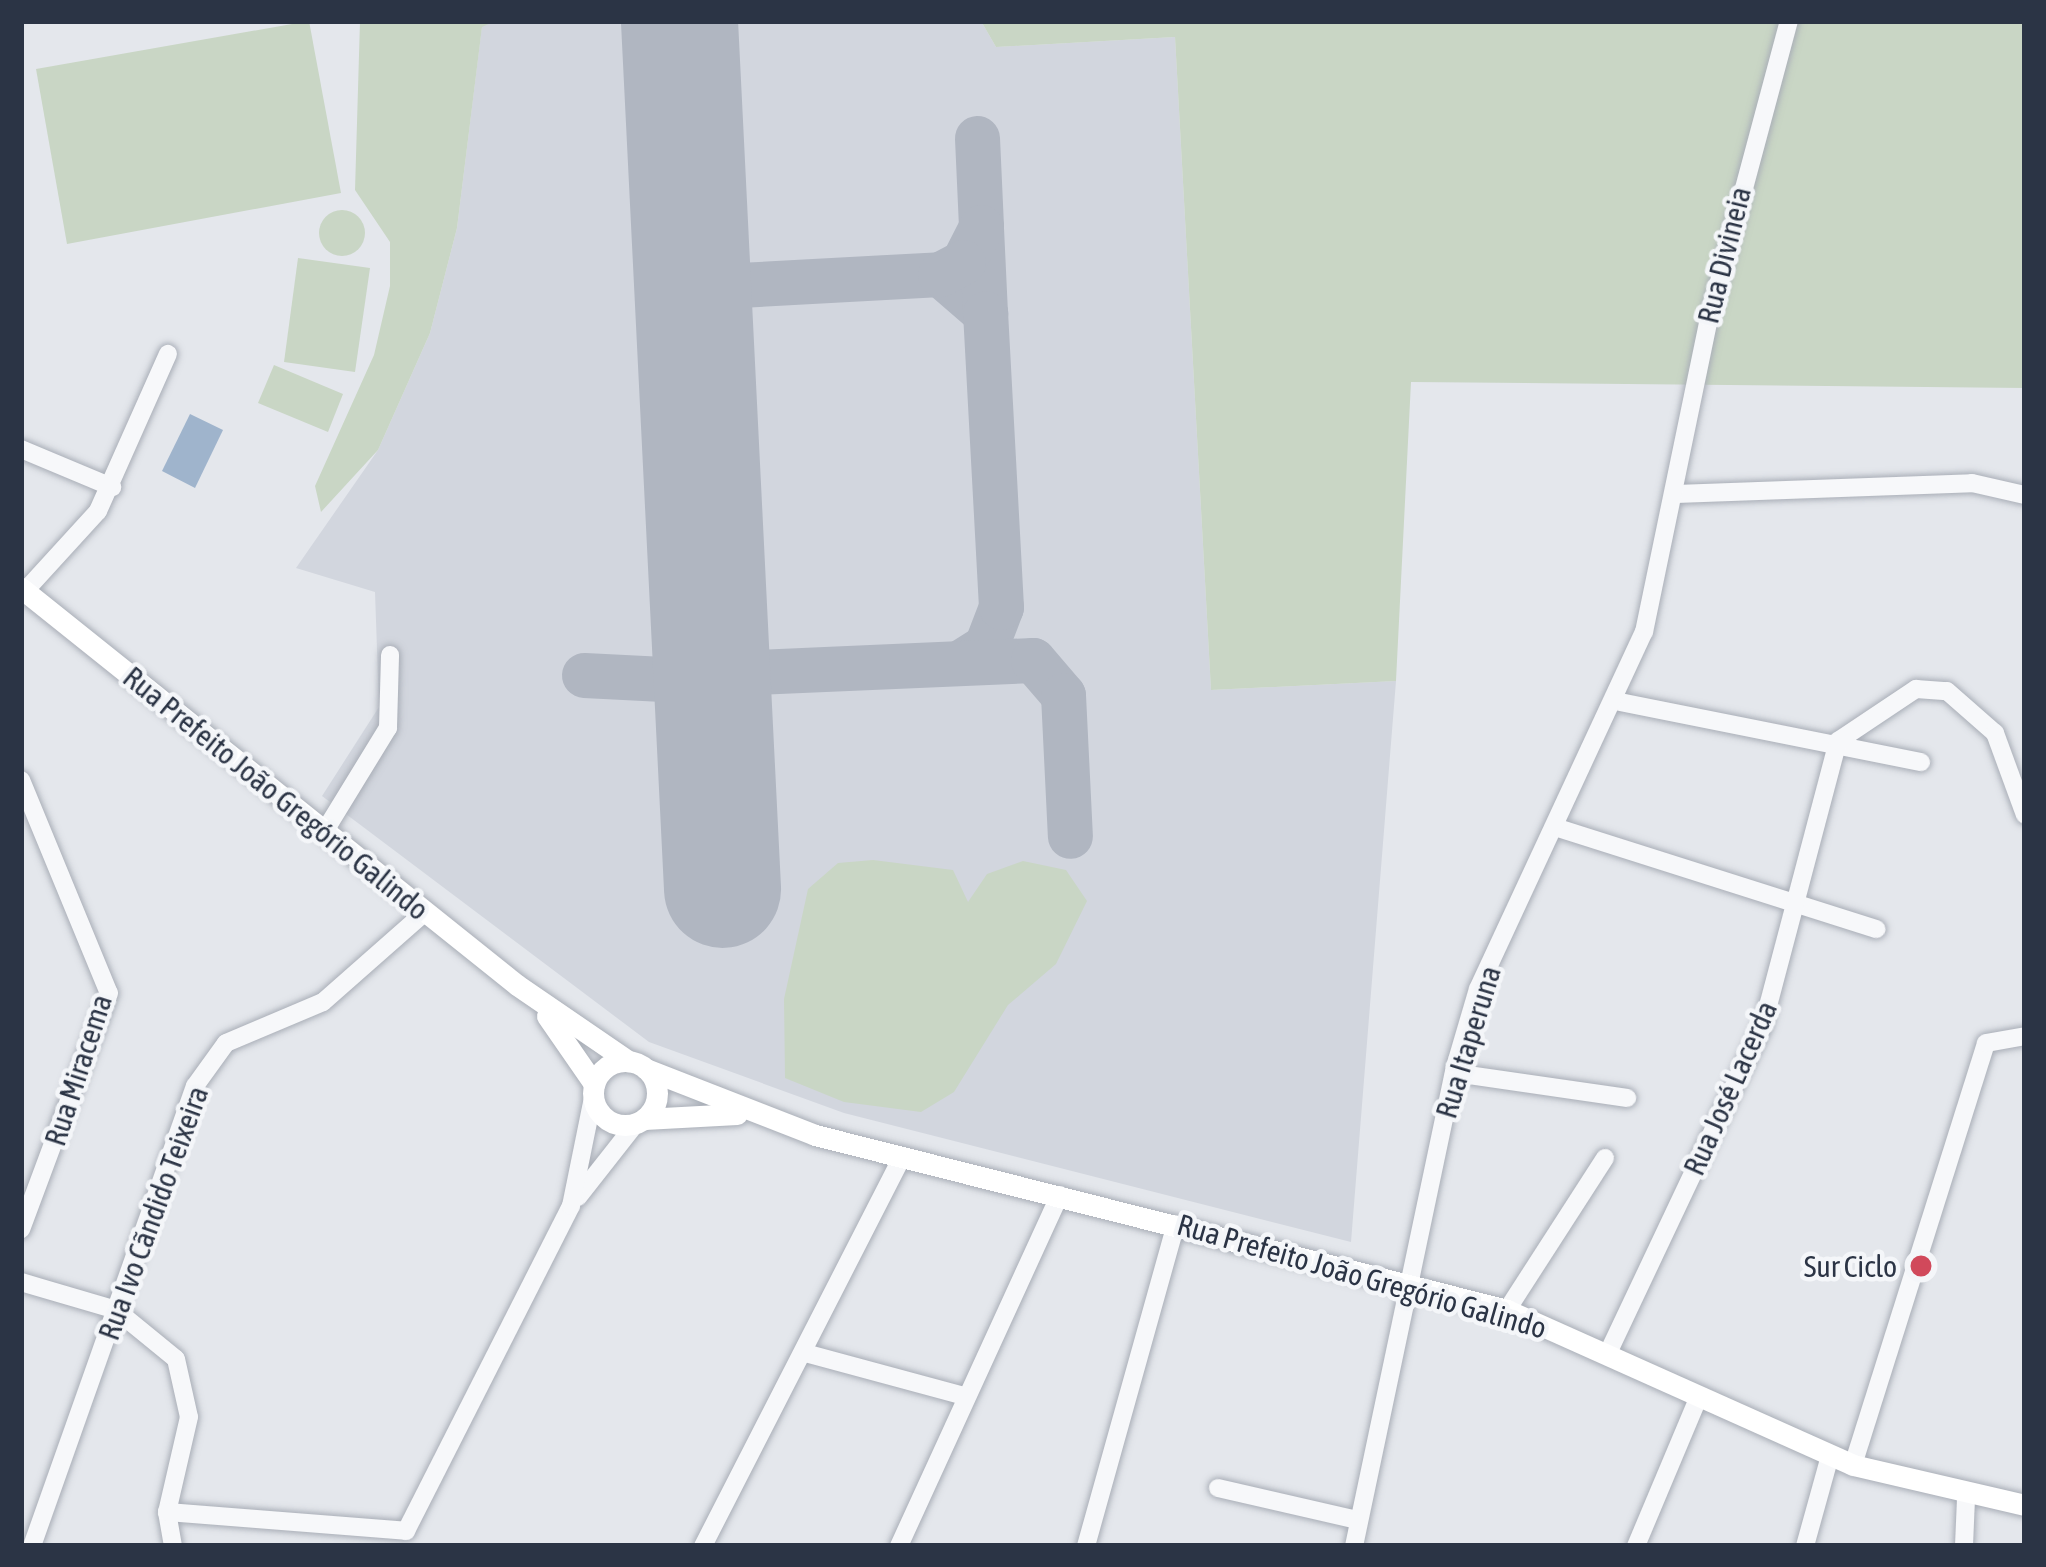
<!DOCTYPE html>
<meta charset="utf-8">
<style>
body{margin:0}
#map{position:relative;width:2046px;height:1567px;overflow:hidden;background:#e4e7ec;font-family:"Asap Condensed",sans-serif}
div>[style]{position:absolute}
.built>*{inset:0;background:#d2d6de}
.green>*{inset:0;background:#c9d6c5}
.round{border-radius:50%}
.water>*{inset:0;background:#9fb4cc}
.taxiway>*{height:45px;margin:-22.5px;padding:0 22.5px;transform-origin:22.5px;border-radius:22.5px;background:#b0b6c1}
.runway>*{height:117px;margin:-58.5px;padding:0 58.5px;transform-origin:58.5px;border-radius:58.5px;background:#b0b6c1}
.roads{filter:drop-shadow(0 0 3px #a9aeb7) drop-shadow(0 0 3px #a9aeb7)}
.minor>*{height:18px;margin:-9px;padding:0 9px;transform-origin:9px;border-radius:9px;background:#f7f8fa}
.major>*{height:21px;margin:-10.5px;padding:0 10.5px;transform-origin:10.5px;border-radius:10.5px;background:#fff}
.major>.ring{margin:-10.5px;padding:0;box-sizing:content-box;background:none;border:21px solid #fff;border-radius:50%}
.dots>*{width:33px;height:33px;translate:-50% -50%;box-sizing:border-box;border:6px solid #f4f6f9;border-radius:50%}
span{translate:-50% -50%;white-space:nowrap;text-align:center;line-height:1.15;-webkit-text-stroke:9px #f4f6f9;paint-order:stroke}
.street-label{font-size:30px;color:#2b3445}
.poi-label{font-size:30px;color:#2b3445}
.right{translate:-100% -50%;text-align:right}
.frame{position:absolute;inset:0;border:24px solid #2b3445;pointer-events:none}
</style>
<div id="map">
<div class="built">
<div style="clip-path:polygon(495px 21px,981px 21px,996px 47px,1175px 37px,1211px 690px,1396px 681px,1351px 1242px,844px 1113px,649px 1042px,322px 796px,379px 707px,375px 592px,296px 568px,378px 450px,430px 333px,457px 228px,482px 26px)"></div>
</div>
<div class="green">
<div style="clip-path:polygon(309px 21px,341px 193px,67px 244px,36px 69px)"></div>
<div style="clip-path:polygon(360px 21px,495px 21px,482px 27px,457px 228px,430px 333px,378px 450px,321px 512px,315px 486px,374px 355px,390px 286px,390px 242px,355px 190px)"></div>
<div style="clip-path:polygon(981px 21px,2025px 21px,2025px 388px,1411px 382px,1396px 681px,1211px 690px,1175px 37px,996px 47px)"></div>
<div class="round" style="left:319px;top:210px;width:46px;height:46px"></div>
<div style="clip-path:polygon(298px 258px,370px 268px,355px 372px,284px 362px)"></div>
<div style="clip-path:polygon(274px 365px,343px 394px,328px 432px,258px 403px)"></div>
<div style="clip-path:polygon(873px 860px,953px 870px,968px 902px,987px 874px,1023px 861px,1066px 870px,1087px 901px,1056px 964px,1008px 1005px,954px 1092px,921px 1112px,844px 1102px,785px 1078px,784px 999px,808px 889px,838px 863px)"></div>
</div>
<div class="water">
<div style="clip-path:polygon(190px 414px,223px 430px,195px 488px,162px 471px)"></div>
</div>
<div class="taxiway">
<div style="left:977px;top:138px;width:89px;rotate:87.4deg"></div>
<div style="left:689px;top:237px;width:34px;rotate:64deg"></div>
<div style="left:704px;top:268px;width:39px;rotate:26deg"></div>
<div style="left:739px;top:285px;width:30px;rotate:154deg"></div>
<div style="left:712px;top:298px;width:44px;rotate:112.5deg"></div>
<div style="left:739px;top:285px;width:201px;rotate:-3.1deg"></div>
<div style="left:940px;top:274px;width:60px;rotate:40.9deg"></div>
<div style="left:985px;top:313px;width:86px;rotate:-92.7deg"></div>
<div style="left:981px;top:227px;width:39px;rotate:117deg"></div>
<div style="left:963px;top:262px;width:26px;rotate:152deg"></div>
<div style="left:709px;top:629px;width:34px;rotate:63deg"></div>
<div style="left:724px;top:659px;width:35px;rotate:22deg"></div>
<div style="left:757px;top:672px;width:28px;rotate:157deg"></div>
<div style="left:962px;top:661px;width:28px;rotate:-32deg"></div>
<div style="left:986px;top:646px;width:42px;rotate:-69deg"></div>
<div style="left:1001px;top:607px;width:294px;rotate:-93.1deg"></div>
<div style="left:757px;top:672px;width:276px;rotate:-2.5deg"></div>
<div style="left:1033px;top:660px;width:46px;rotate:49.4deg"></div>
<div style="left:1063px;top:695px;width:141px;rotate:87.2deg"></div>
<div style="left:584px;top:675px;width:99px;rotate:2.9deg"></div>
<div style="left:683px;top:680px;width:52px;rotate:55.1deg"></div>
</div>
<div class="runway">
<div style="left:679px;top:21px;width:869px;rotate:87.16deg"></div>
</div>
<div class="roads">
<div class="minor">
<div style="left:21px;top:449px;width:99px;rotate:22.7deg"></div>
<div style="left:1676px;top:494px;width:296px;rotate:-2.1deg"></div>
<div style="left:1972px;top:483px;width:54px;rotate:12.8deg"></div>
<div style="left:25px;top:591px;width:108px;rotate:-47.6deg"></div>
<div style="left:98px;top:511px;width:172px;rotate:-66deg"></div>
<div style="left:1620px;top:702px;width:307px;rotate:11.3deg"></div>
<div style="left:21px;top:780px;width:230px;rotate:67.6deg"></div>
<div style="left:109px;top:993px;width:252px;rotate:110.4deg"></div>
<div style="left:326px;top:829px;width:119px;rotate:-58.5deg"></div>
<div style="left:388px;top:728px;width:73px;rotate:-88.4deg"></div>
<div style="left:1561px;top:829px;width:331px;rotate:17.6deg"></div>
<div style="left:1454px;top:1073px;width:175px;rotate:8.2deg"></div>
<div style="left:578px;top:1197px;width:95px;rotate:-51.8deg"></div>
<div style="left:21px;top:1282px;width:99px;rotate:16.4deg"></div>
<div style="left:116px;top:1310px;width:77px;rotate:39.2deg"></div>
<div style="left:176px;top:1359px;width:59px;rotate:77.4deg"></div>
<div style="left:189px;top:1417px;width:98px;rotate:103deg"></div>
<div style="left:167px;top:1512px;width:35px;rotate:80deg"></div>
<div style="left:1507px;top:1310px;width:181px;rotate:-57.2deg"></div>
<div style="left:805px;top:1353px;width:165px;rotate:15.1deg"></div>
<div style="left:1608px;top:1353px;width:363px;rotate:-64.7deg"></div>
<div style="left:1763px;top:1025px;width:294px;rotate:-75.2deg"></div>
<div style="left:1838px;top:741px;width:94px;rotate:-33.7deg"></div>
<div style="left:1916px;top:689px;width:31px;rotate:4deg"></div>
<div style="left:1947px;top:691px;width:64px;rotate:41.2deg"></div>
<div style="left:1995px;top:733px;width:87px;rotate:69.9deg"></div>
<div style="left:1853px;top:1465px;width:442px;rotate:-72.5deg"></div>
<div style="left:1986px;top:1043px;width:40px;rotate:-10deg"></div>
<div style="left:1218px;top:1488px;width:144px;rotate:12.9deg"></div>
<div style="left:167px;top:1512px;width:240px;rotate:4.5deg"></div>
<div style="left:406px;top:1531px;width:364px;rotate:-63.1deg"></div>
<div style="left:571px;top:1206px;width:110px;rotate:-78.5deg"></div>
<div style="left:32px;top:1546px;width:488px;rotate:-70.5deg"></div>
<div style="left:195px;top:1086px;width:53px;rotate:-54.2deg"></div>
<div style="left:226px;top:1043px;width:105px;rotate:-22.9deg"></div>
<div style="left:323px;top:1002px;width:135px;rotate:-41.4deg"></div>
<div style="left:703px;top:1546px;width:438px;rotate:-62.9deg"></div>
<div style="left:899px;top:1546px;width:386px;rotate:-65.4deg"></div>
<div style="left:1086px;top:1546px;width:334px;rotate:-74.4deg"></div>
<div style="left:1354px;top:1546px;width:490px;rotate:-78.1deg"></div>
<div style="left:1455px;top:1067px;width:81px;rotate:-73.6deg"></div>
<div style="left:1478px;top:989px;width:394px;rotate:-65.1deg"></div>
<div style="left:1644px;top:632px;width:320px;rotate:-78.3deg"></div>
<div style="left:1709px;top:319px;width:309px;rotate:-75deg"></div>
<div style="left:1636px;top:1546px;width:163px;rotate:-67.2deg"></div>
<div style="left:1805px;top:1546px;width:93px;rotate:-74.5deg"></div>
<div style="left:1964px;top:1546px;width:47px;rotate:-87.6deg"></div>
</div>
<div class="major">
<div style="left:21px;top:588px;width:635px;rotate:38.67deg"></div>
<div style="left:517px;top:985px;width:135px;rotate:34.4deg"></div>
<div style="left:547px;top:1016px;width:83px;rotate:55.3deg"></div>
<div class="ring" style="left:593px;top:1061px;width:43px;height:43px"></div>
<div style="left:646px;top:1069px;width:181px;rotate:21.3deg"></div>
<div style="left:815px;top:1135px;width:714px;rotate:14.19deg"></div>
<div style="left:1507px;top:1310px;width:379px;rotate:24.1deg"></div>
<div style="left:1853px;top:1465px;width:177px;rotate:13.1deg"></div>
<div style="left:644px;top:1119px;width:93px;rotate:-3.1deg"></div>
</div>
</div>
<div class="dots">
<div style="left:1921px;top:1266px;background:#d1495b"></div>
</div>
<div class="street-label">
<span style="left:1724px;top:255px;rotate:-76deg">Rua Divineia</span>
<span style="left:276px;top:793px;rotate:39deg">Rua Prefeito João Gregório Galindo</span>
<span style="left:1468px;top:1042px;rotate:-73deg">Rua Itaperuna</span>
<span style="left:78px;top:1070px;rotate:-72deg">Rua Miracema</span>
<span style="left:1730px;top:1088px;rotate:-66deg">Rua José Lacerda</span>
<span style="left:153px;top:1213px;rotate:-70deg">Rua Ivo Cãndido Teixeira</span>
<span style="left:1362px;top:1276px;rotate:16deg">Rua Prefeito João Gregório Galindo</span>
</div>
<div class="poi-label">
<span class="right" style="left:1897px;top:1266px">Sur Ciclo</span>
</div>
<div class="frame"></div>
</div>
